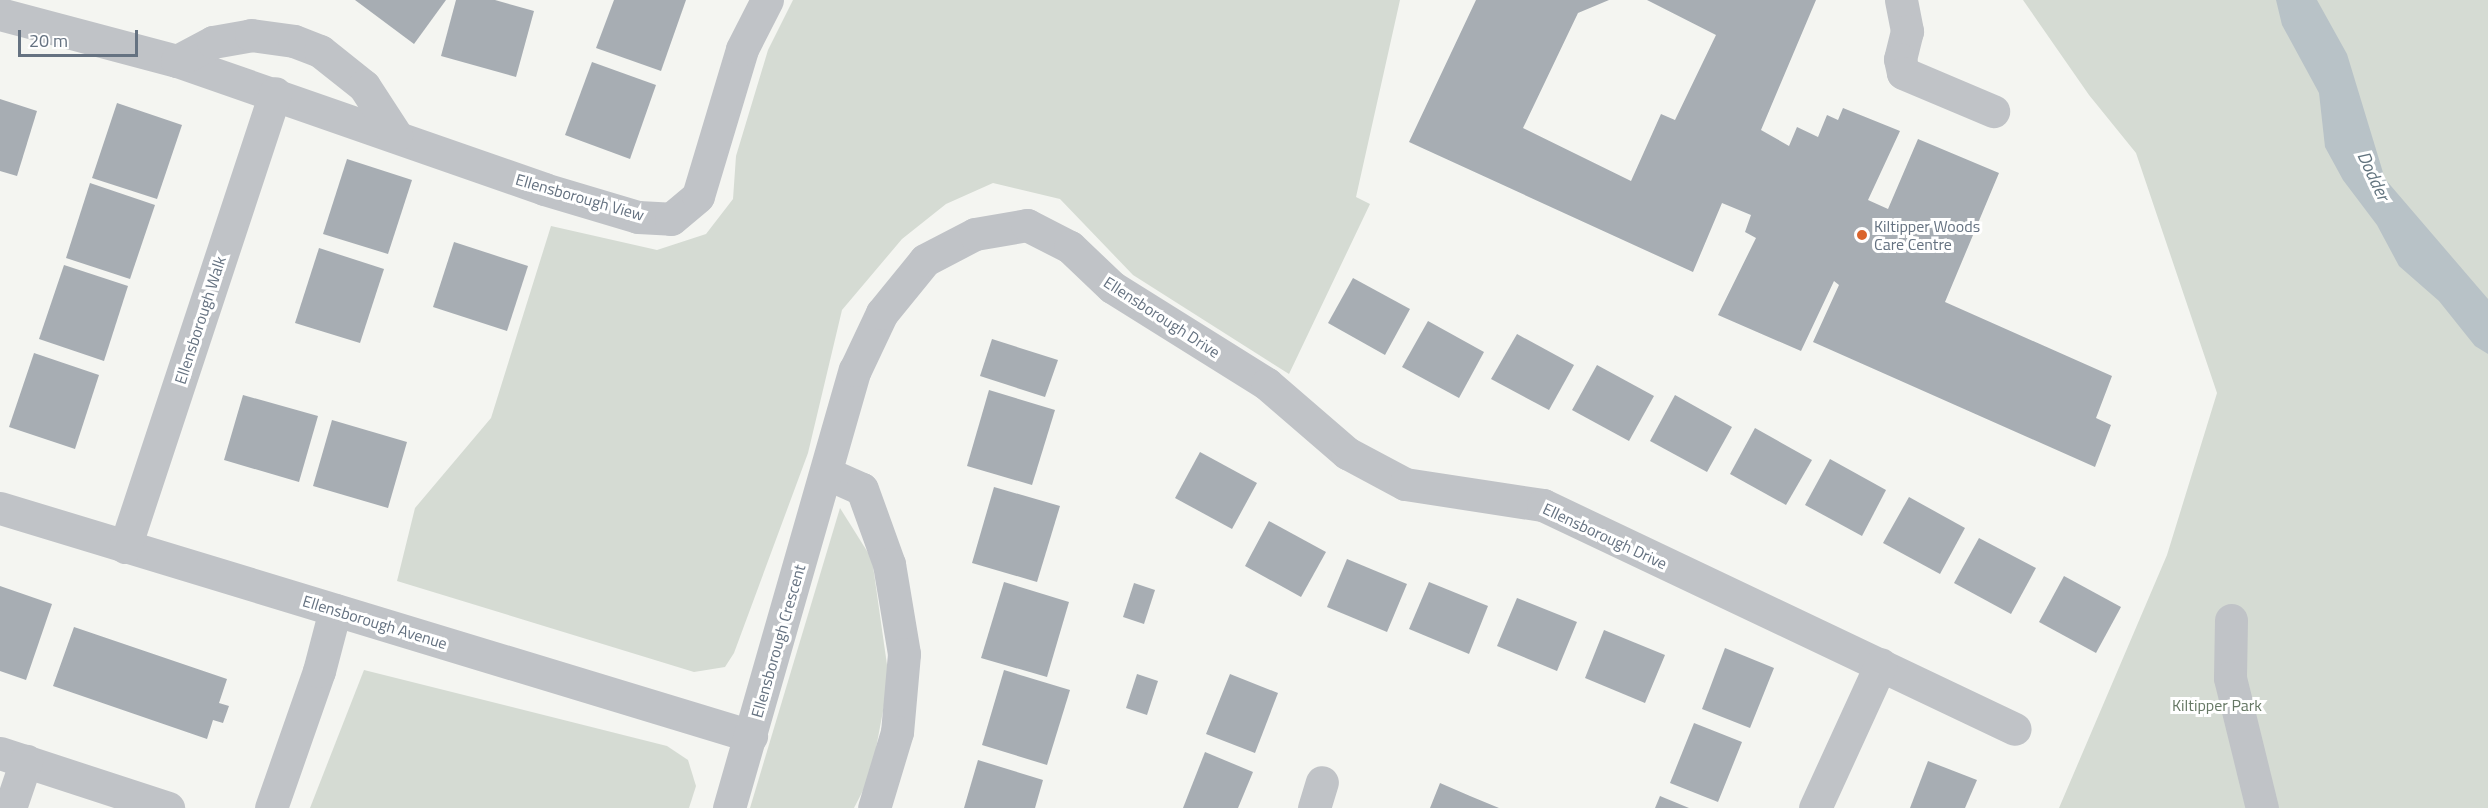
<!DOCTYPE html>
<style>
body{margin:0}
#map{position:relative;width:2488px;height:808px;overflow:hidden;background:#f4f5f1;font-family:"Titillium Web",sans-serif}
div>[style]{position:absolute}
.green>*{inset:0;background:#d5dbd3}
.water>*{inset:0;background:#b8c2c7}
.building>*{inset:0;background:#a7adb3}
.minor>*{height:33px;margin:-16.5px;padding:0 16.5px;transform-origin:16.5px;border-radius:16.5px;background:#c0c3c7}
.dots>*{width:16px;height:16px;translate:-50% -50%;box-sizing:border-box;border:3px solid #fff;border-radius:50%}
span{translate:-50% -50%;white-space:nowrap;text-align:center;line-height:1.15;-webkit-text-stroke:6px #fff;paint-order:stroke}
.street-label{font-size:16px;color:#657281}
.poi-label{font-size:16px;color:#657281}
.left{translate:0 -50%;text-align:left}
.park-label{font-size:16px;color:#667864}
.water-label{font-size:18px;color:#61737e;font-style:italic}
.scale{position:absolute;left:18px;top:30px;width:120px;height:27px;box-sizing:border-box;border:3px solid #657281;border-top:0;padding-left:8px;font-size:18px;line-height:21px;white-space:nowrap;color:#657281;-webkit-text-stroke:4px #fff;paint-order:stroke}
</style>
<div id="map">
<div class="green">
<div style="clip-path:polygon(793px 0,1400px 0,1356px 197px,1370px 204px,1289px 374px,1133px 275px,1060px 199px,993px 183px,946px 204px,902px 239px,842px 310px,808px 453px,734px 653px,725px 667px,694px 672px,397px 581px,415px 508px,491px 418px,551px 226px,657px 250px,706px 234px,733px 199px,736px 156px,768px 50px)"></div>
<div style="clip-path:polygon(2023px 0,2488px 0,2488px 808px,2059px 808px,2167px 555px,2217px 393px,2136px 153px,2089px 95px)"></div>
<div style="clip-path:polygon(840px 508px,872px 559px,889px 679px,871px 775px,854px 808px,750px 808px)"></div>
<div style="clip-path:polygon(364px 670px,667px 746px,688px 760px,696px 786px,689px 808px,310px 808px)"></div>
</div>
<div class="water">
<div style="clip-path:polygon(2276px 0,2317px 0,2347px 54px,2385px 179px,2488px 299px,2488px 354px,2475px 346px,2439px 301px,2399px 266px,2377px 225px,2343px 180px,2325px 147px,2319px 93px,2282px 25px)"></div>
</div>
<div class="building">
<div style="clip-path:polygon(355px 0,446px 0,414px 44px)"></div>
<div style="clip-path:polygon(456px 0,495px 0,534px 11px,516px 77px,441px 56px)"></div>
<div style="clip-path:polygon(614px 0,686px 0,661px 71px,596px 48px)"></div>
<div style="clip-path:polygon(1476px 0,1609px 0,1578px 13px,1523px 128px,1631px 181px,1661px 114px,1675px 120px,1716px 35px,1647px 0,1816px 0,1761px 130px,1789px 146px,1797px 127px,1818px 137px,1827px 115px,1838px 120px,1843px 108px,1900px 131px,1868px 200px,1888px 209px,1918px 139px,1999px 173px,1945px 302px,2112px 376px,2096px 418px,2111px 425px,2095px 467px,1813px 342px,1839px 285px,1834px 281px,1801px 351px,1718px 315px,1756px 238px,1745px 232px,1751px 215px,1722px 203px,1693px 272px,1409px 142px)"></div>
<div style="clip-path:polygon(592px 62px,656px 85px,630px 159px,565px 135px)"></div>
<div style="clip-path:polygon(0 99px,37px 111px,17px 176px,0 171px)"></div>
<div style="clip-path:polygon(117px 103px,182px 125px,157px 199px,92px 178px)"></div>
<div style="clip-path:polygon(347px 159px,412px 180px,388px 254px,323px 234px)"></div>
<div style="clip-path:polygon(90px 183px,155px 205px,130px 279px,66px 258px)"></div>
<div style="clip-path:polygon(454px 242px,528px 266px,507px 331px,433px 307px)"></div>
<div style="clip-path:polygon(319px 248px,384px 269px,360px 343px,295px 323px)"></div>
<div style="clip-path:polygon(64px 265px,128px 286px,104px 361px,39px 339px)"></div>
<div style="clip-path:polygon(1353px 278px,1410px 309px,1385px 355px,1328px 323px)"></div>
<div style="clip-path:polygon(1428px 321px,1484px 352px,1459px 398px,1402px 367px)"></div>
<div style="clip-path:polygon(1517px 334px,1574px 365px,1549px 410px,1491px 379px)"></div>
<div style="clip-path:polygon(992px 339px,1058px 360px,1045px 397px,980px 376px)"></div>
<div style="clip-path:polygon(34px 353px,99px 375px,75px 449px,9px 427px)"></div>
<div style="clip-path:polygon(1597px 365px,1654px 396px,1629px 441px,1572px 410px)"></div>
<div style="clip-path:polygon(989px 390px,1055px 410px,1032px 485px,967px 466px)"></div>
<div style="clip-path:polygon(243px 395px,318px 416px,299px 482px,224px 460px)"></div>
<div style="clip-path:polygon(1675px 395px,1732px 427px,1707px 472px,1650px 441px)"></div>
<div style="clip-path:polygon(332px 420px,407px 442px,388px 508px,313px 486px)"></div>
<div style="clip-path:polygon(1755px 428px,1812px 460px,1786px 505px,1730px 474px)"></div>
<div style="clip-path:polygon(1200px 452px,1257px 483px,1232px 529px,1175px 498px)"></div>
<div style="clip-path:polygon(1830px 459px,1886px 490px,1862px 536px,1805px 505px)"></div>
<div style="clip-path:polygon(994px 487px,1060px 506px,1037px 582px,972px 563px)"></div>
<div style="clip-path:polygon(1909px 497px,1965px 528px,1940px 574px,1883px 543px)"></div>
<div style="clip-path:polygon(1269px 521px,1326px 552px,1301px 597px,1245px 566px)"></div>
<div style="clip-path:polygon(1979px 538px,2036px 568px,2011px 614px,1954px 583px)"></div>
<div style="clip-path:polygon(1347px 559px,1407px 584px,1387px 632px,1327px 607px)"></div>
<div style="clip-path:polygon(2064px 576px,2121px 607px,2096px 653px,2039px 622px)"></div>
<div style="clip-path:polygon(1004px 582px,1069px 602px,1047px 677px,981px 658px)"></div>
<div style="clip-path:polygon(1429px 582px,1488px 606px,1469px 654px,1409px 629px)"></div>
<div style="clip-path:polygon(1134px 583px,1155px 590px,1144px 624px,1123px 617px)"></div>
<div style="clip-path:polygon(0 586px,52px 604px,26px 680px,0 671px)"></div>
<div style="clip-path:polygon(1517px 598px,1577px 622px,1557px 671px,1497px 646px)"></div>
<div style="clip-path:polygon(74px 627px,227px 679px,219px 703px,229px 706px,223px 723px,213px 720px,207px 739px,53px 686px)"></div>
<div style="clip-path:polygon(1604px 630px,1665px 655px,1645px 703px,1585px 678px)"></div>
<div style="clip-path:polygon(1725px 648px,1774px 668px,1750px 728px,1702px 709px)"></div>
<div style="clip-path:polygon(1004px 670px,1070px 690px,1047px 765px,982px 745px)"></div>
<div style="clip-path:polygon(1137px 674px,1158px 681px,1147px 715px,1126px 708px)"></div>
<div style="clip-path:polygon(1230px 674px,1278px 693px,1255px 753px,1206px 734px)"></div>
<div style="clip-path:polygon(1694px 723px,1742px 742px,1718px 802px,1670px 783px)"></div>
<div style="clip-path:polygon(1205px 752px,1253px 772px,1238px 808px,1183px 808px)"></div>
<div style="clip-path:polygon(978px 760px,1043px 780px,1035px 808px,964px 808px)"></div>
<div style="clip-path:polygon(1928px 761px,1977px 780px,1965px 808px,1910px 808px)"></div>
<div style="clip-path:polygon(1440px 783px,1470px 796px,1499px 808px,1430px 808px)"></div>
<div style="clip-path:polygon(1660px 796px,1689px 808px,1655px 808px)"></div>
</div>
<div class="minor">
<div style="left:1901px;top:0;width:32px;rotate:79deg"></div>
<div style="left:1907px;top:31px;width:29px;rotate:104deg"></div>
<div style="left:1900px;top:59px;width:14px;rotate:78deg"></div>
<div style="left:1903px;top:73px;width:98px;rotate:22.9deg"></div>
<div style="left:0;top:14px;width:183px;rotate:14.9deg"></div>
<div style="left:177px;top:61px;width:389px;rotate:19.2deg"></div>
<div style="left:544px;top:189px;width:98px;rotate:16.6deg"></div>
<div style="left:638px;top:217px;width:33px;rotate:3deg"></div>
<div style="left:671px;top:219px;width:35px;rotate:-40deg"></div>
<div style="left:698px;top:196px;width:153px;rotate:-73.3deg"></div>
<div style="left:742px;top:49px;width:55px;rotate:-63deg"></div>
<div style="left:177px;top:61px;width:41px;rotate:-27.8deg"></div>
<div style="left:213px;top:42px;width:39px;rotate:-10deg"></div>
<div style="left:251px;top:35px;width:43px;rotate:7.9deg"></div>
<div style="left:294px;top:41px;width:28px;rotate:21deg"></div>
<div style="left:320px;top:51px;width:56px;rotate:38.5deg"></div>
<div style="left:364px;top:86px;width:59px;rotate:56.9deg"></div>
<div style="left:826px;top:473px;width:39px;rotate:24deg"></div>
<div style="left:862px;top:489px;width:80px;rotate:70.2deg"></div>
<div style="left:889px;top:564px;width:91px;rotate:80.5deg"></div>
<div style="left:904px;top:654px;width:78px;rotate:95.1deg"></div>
<div style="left:897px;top:732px;width:79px;rotate:106.8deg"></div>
<div style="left:0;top:508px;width:785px;rotate:16.89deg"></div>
<div style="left:125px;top:547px;width:478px;rotate:-71.7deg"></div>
<div style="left:2231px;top:620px;width:58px;rotate:91deg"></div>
<div style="left:2230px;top:678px;width:134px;rotate:76.2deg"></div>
<div style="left:0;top:753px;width:177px;rotate:18.1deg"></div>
<div style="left:10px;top:808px;width:50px;rotate:-71.2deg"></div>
<div style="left:271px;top:808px;width:145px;rotate:-70.7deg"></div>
<div style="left:319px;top:671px;width:63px;rotate:-75.3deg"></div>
<div style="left:729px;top:808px;width:456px;rotate:-74deg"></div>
<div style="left:855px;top:370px;width:63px;rotate:-64.7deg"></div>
<div style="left:882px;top:313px;width:68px;rotate:-50.9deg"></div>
<div style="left:925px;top:260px;width:56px;rotate:-27.5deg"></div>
<div style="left:975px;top:234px;width:53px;rotate:-9.8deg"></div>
<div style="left:1027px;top:225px;width:48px;rotate:27.1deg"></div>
<div style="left:1070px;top:247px;width:58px;rotate:43.6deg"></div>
<div style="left:1112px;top:287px;width:183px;rotate:32deg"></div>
<div style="left:1267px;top:384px;width:106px;rotate:40.8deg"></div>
<div style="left:1347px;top:453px;width:66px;rotate:28.1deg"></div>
<div style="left:1405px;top:484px;width:140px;rotate:8.7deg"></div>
<div style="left:1543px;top:505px;width:522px;rotate:25.39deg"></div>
<div style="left:1314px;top:808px;width:27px;rotate:-73deg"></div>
<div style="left:1815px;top:808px;width:158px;rotate:-65.4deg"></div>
</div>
<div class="dots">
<div style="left:1862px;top:235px;background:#da642c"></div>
</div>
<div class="street-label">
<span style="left:580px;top:197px;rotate:16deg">Ellensborough View</span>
<span style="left:1162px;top:317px;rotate:33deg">Ellensborough Drive</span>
<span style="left:200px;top:320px;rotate:-72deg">Ellensborough Walk</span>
<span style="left:1605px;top:536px;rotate:25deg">Ellensborough Drive</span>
<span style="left:375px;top:622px;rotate:17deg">Ellensborough Avenue</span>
<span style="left:778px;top:641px;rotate:-74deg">Ellensborough Crescent</span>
</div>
<div class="poi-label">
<span class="left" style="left:1874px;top:235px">Kiltipper Woods<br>Care Centre</span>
</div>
<div class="park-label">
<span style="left:2217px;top:705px">Kiltipper Park</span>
</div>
<div class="water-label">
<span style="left:2373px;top:176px;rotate:65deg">Dodder</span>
</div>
<div class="scale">20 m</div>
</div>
